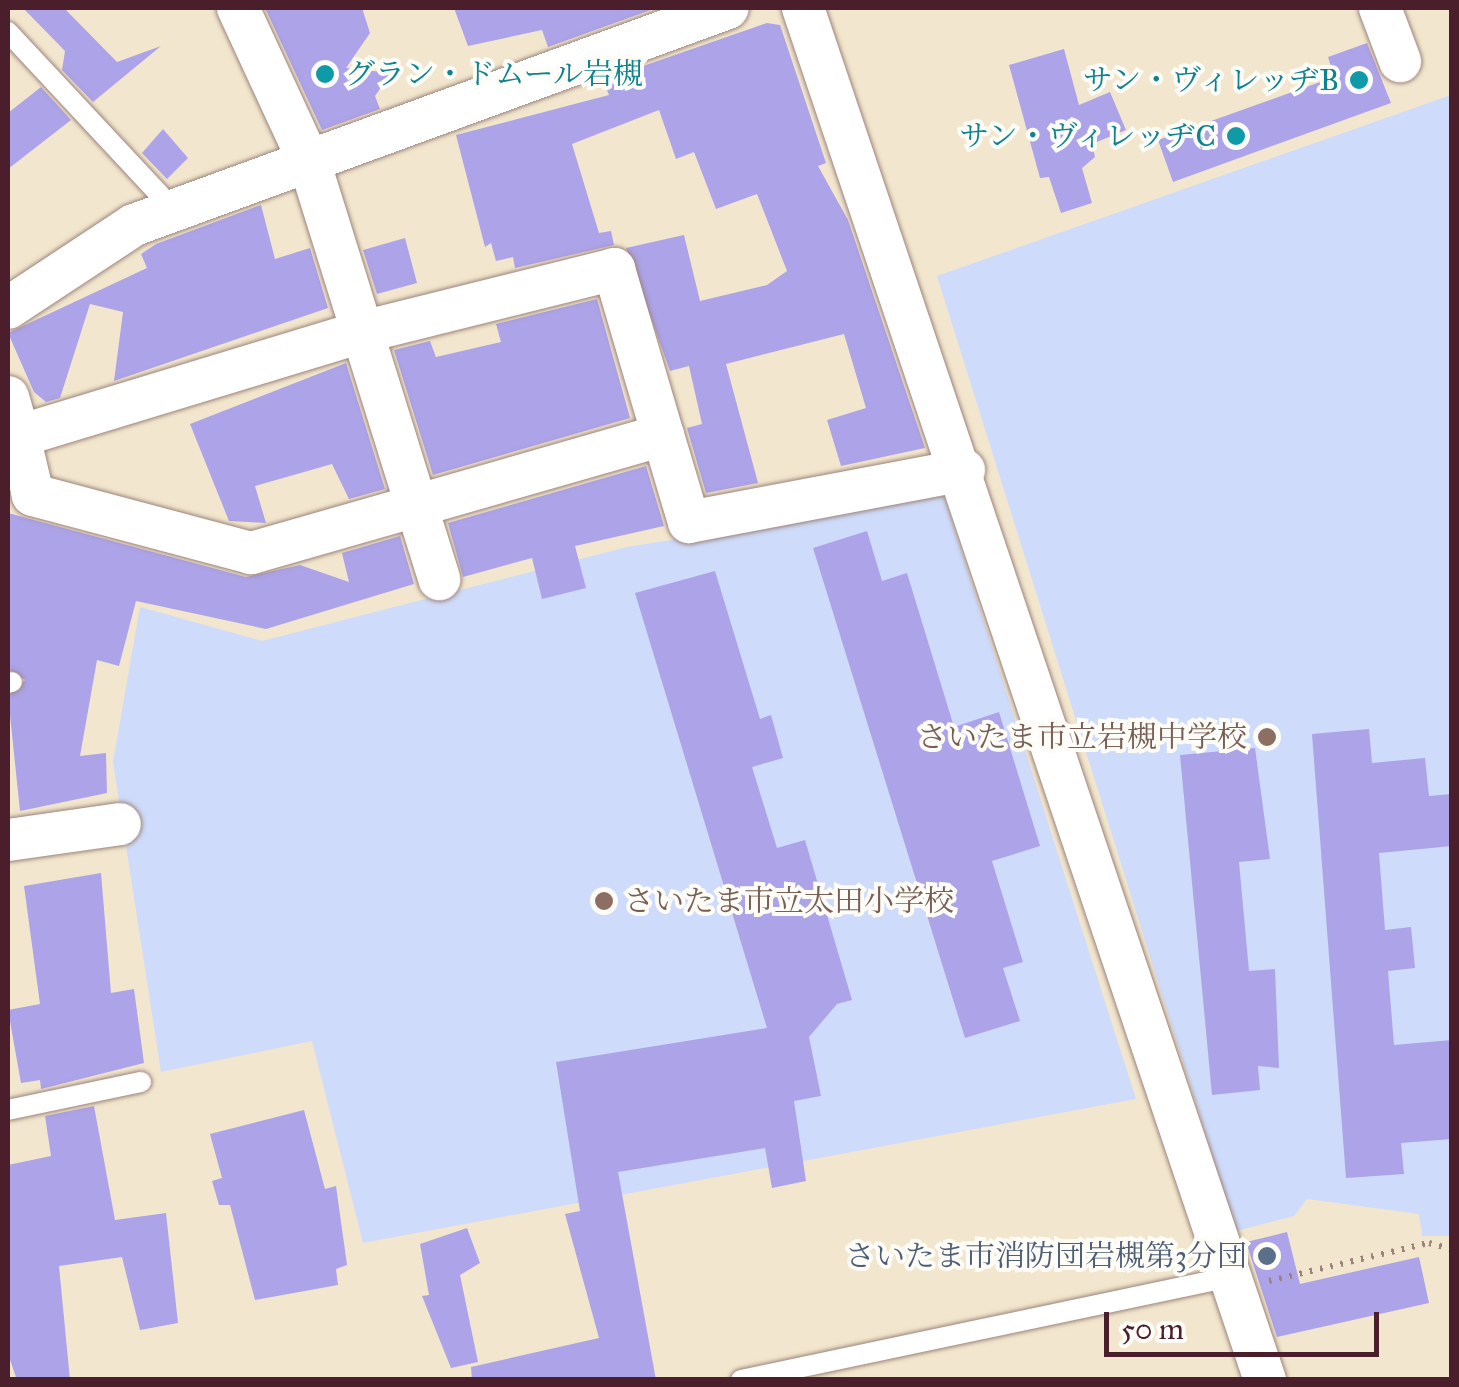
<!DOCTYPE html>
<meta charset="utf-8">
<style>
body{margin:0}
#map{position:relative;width:1459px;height:1387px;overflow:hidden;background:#f2e7ce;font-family:"IM FELL Great Primer","Noto Serif JP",serif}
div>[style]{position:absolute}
.built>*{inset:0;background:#cedbfa}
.building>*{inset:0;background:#aca3e8}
.path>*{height:6px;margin-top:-3px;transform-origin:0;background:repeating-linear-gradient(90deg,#9e837c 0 2.5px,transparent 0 10.5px)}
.roads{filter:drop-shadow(0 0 2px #9e837c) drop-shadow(0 0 2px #9e837c)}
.service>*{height:20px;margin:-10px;padding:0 10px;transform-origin:10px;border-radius:10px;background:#fff}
.minor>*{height:42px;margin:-21px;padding:0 21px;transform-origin:21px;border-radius:21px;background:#fff}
.dots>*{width:28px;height:28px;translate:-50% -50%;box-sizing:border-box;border:5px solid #fdfcf7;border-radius:50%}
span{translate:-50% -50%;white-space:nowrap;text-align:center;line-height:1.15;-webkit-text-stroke:8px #fdfcf7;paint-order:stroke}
.culture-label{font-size:30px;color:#0d838f}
.left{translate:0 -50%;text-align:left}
.right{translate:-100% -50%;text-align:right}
.education-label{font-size:30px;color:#785e54}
.service-label{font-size:30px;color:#4e5e75}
.frame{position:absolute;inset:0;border:10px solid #4a1f2b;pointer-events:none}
.scale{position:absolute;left:1104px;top:1312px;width:275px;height:45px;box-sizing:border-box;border:5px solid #4a1f2b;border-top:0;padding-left:12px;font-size:30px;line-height:35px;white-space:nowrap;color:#4a1f2b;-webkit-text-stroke:8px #fdfcf7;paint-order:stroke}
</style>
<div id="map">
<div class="built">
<div style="clip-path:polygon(1451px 95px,1451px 1236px,1422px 1236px,1419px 1214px,1307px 1199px,1294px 1216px,1236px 1231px,937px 276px)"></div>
<div style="clip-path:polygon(944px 496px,1136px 1099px,363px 1243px,312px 1041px,161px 1072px,113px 762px,140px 607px,262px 641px,627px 547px)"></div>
</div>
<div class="building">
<div style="clip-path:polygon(23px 8px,64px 8px,117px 62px,161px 46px,93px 102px,62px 70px,65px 51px)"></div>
<div style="clip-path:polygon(265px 8px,362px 8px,370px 33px,346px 68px,391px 73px,375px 96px,380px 109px,322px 130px)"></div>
<div style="clip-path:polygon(454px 8px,656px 8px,548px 47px,542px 30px,468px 46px)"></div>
<div style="clip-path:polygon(767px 23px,780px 25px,826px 163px,818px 166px,848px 220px,925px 448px,841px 466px,827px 420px,866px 408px,844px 334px,726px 364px,758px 483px,706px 493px,687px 428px,702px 424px,689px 366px,670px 371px,626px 248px,684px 235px,700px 301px,767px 285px,787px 271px,757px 194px,716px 209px,694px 152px,676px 159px,659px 110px,572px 144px,599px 233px,611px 231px,614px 245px,515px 268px,513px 257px,496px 261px,491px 243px,485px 247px,456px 135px,609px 95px,603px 80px)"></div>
<div style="clip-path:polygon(1367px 43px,1391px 103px,1173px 182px,1158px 140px,1334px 77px,1328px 57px)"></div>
<div style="clip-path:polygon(1064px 49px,1079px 105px,1110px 92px,1126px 130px,1092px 144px,1095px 157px,1082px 168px,1092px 203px,1061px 213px,1049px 177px,1040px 178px,1009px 65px)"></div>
<div style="clip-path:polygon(41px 87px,71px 120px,8px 169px,8px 113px)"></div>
<div style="clip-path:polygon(163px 129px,188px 158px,167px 179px,142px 153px)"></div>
<div style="clip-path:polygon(261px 205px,275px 259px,310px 248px,328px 308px,114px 381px,123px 312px,90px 304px,60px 398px,46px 402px,34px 392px,8px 333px,147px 268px,141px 254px,156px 244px)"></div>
<div style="clip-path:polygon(405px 238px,417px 283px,377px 294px,363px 250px)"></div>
<div style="clip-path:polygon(597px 299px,630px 418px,433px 475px,394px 350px,430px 341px,436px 357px,501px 342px,496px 324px)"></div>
<div style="clip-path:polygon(346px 363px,385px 489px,349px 499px,332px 464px,255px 486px,266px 523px,229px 521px,190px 424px)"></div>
<div style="clip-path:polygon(646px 466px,664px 526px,575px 546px,586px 588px,542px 599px,532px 558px,463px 577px,448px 523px)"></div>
<div style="clip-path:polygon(8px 513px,246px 577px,300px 565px,349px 582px,342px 553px,400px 536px,414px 584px,266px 629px,136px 601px,119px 666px,97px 660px,80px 756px,106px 753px,107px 793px,20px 811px,8px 696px,25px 680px,8px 669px)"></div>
<div style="clip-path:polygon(867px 531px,882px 581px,907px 573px,954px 727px,999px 712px,1040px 846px,992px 861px,1023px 962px,1003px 968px,1020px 1021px,965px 1038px,813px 548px)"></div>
<div style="clip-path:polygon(715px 571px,760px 719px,771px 715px,783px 758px,752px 767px,777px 848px,805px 840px,852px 1000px,837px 1004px,809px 1037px,821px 1096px,794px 1101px,806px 1181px,772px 1188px,765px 1148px,618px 1172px,656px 1380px,472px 1380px,471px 1367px,599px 1338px,565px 1214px,580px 1211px,556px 1062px,767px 1028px,635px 593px)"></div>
<div style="clip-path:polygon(1369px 729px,1372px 763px,1425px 758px,1429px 796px,1452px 794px,1452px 846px,1379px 853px,1385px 930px,1411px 927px,1415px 968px,1388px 971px,1394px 1045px,1452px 1040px,1452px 1139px,1401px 1143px,1404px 1174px,1346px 1178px,1312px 734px)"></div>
<div style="clip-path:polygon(1255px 748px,1270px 859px,1239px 862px,1249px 971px,1275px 969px,1279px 1068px,1258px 1066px,1260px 1090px,1212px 1095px,1180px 755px)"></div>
<div style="clip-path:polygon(101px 873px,111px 993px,134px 989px,144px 1063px,41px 1089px,40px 1080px,21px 1083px,8px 1010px,40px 1004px,24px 886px)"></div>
<div style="clip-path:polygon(94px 1106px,115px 1220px,166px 1213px,178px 1323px,140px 1330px,122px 1257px,59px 1266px,70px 1380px,17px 1380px,8px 1354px,8px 1165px,51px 1156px,45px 1116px)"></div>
<div style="clip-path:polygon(304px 1110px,325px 1189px,336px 1186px,347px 1265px,336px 1269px,338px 1285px,255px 1300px,230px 1205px,219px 1205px,212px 1181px,222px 1178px,210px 1134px)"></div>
<div style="clip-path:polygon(467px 1228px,480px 1263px,460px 1275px,478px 1362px,451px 1368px,422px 1296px,429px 1295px,420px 1244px)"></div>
<div style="clip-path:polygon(1287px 1232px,1300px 1284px,1419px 1257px,1429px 1303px,1277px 1337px,1246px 1242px)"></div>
</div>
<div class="path">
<div style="left:1269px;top:1281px;width:164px;rotate:-13.4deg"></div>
<div style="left:1429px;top:1243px;width:24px;rotate:15deg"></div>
</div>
<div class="roads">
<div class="service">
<div style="left:8px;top:32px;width:245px;rotate:47deg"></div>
<div style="left:8px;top:683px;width:4px;rotate:-14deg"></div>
<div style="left:8px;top:1110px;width:136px;rotate:-11.9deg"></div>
<div style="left:741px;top:1380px;width:499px;rotate:-11.9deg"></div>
</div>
<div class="minor">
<div style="left:238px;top:8px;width:172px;rotate:65.2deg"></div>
<div style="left:310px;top:164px;width:435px;rotate:72.7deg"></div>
<div style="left:803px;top:8px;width:1448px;rotate:71.39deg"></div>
<div style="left:1380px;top:8px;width:57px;rotate:69.3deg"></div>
<div style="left:8px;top:308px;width:151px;rotate:-33.4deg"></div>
<div style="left:134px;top:225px;width:632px;rotate:-20.07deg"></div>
<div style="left:8px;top:397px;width:41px;rotate:74.2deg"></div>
<div style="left:663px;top:435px;width:429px;rotate:164deg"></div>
<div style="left:251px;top:553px;width:226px;rotate:-165.1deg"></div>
<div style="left:33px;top:495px;width:61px;rotate:-103.3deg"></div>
<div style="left:19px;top:436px;width:358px;rotate:-16.9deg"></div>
<div style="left:362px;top:332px;width:260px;rotate:-14deg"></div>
<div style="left:614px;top:269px;width:173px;rotate:73.6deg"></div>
<div style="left:663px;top:435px;width:91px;rotate:73.4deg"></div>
<div style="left:689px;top:522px;width:280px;rotate:-10.7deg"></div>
<div style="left:8px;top:840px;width:113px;rotate:-8.1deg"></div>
</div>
</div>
<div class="dots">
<div style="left:325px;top:74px;background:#0f9aa8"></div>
<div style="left:1359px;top:80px;background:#0f9aa8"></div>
<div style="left:1236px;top:136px;background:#0f9aa8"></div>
<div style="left:1267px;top:737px;background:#8d6e63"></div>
<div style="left:604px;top:901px;background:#8d6e63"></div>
<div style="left:1267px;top:1256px;background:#5c6f8a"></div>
</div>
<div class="culture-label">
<span class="left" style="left:345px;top:74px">グラン・ドムール岩槻</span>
<span class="right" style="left:1339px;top:80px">サン・ヴィレッヂB</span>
<span class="right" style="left:1216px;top:136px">サン・ヴィレッヂC</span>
</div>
<div class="education-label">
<span class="right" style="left:1247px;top:737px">さいたま市立岩槻中学校</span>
<span class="left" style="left:624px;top:901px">さいたま市立太田小学校</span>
</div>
<div class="service-label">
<span class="right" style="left:1247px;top:1256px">さいたま市消防団岩槻第3分団</span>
</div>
<div class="frame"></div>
<div class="scale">50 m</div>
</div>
